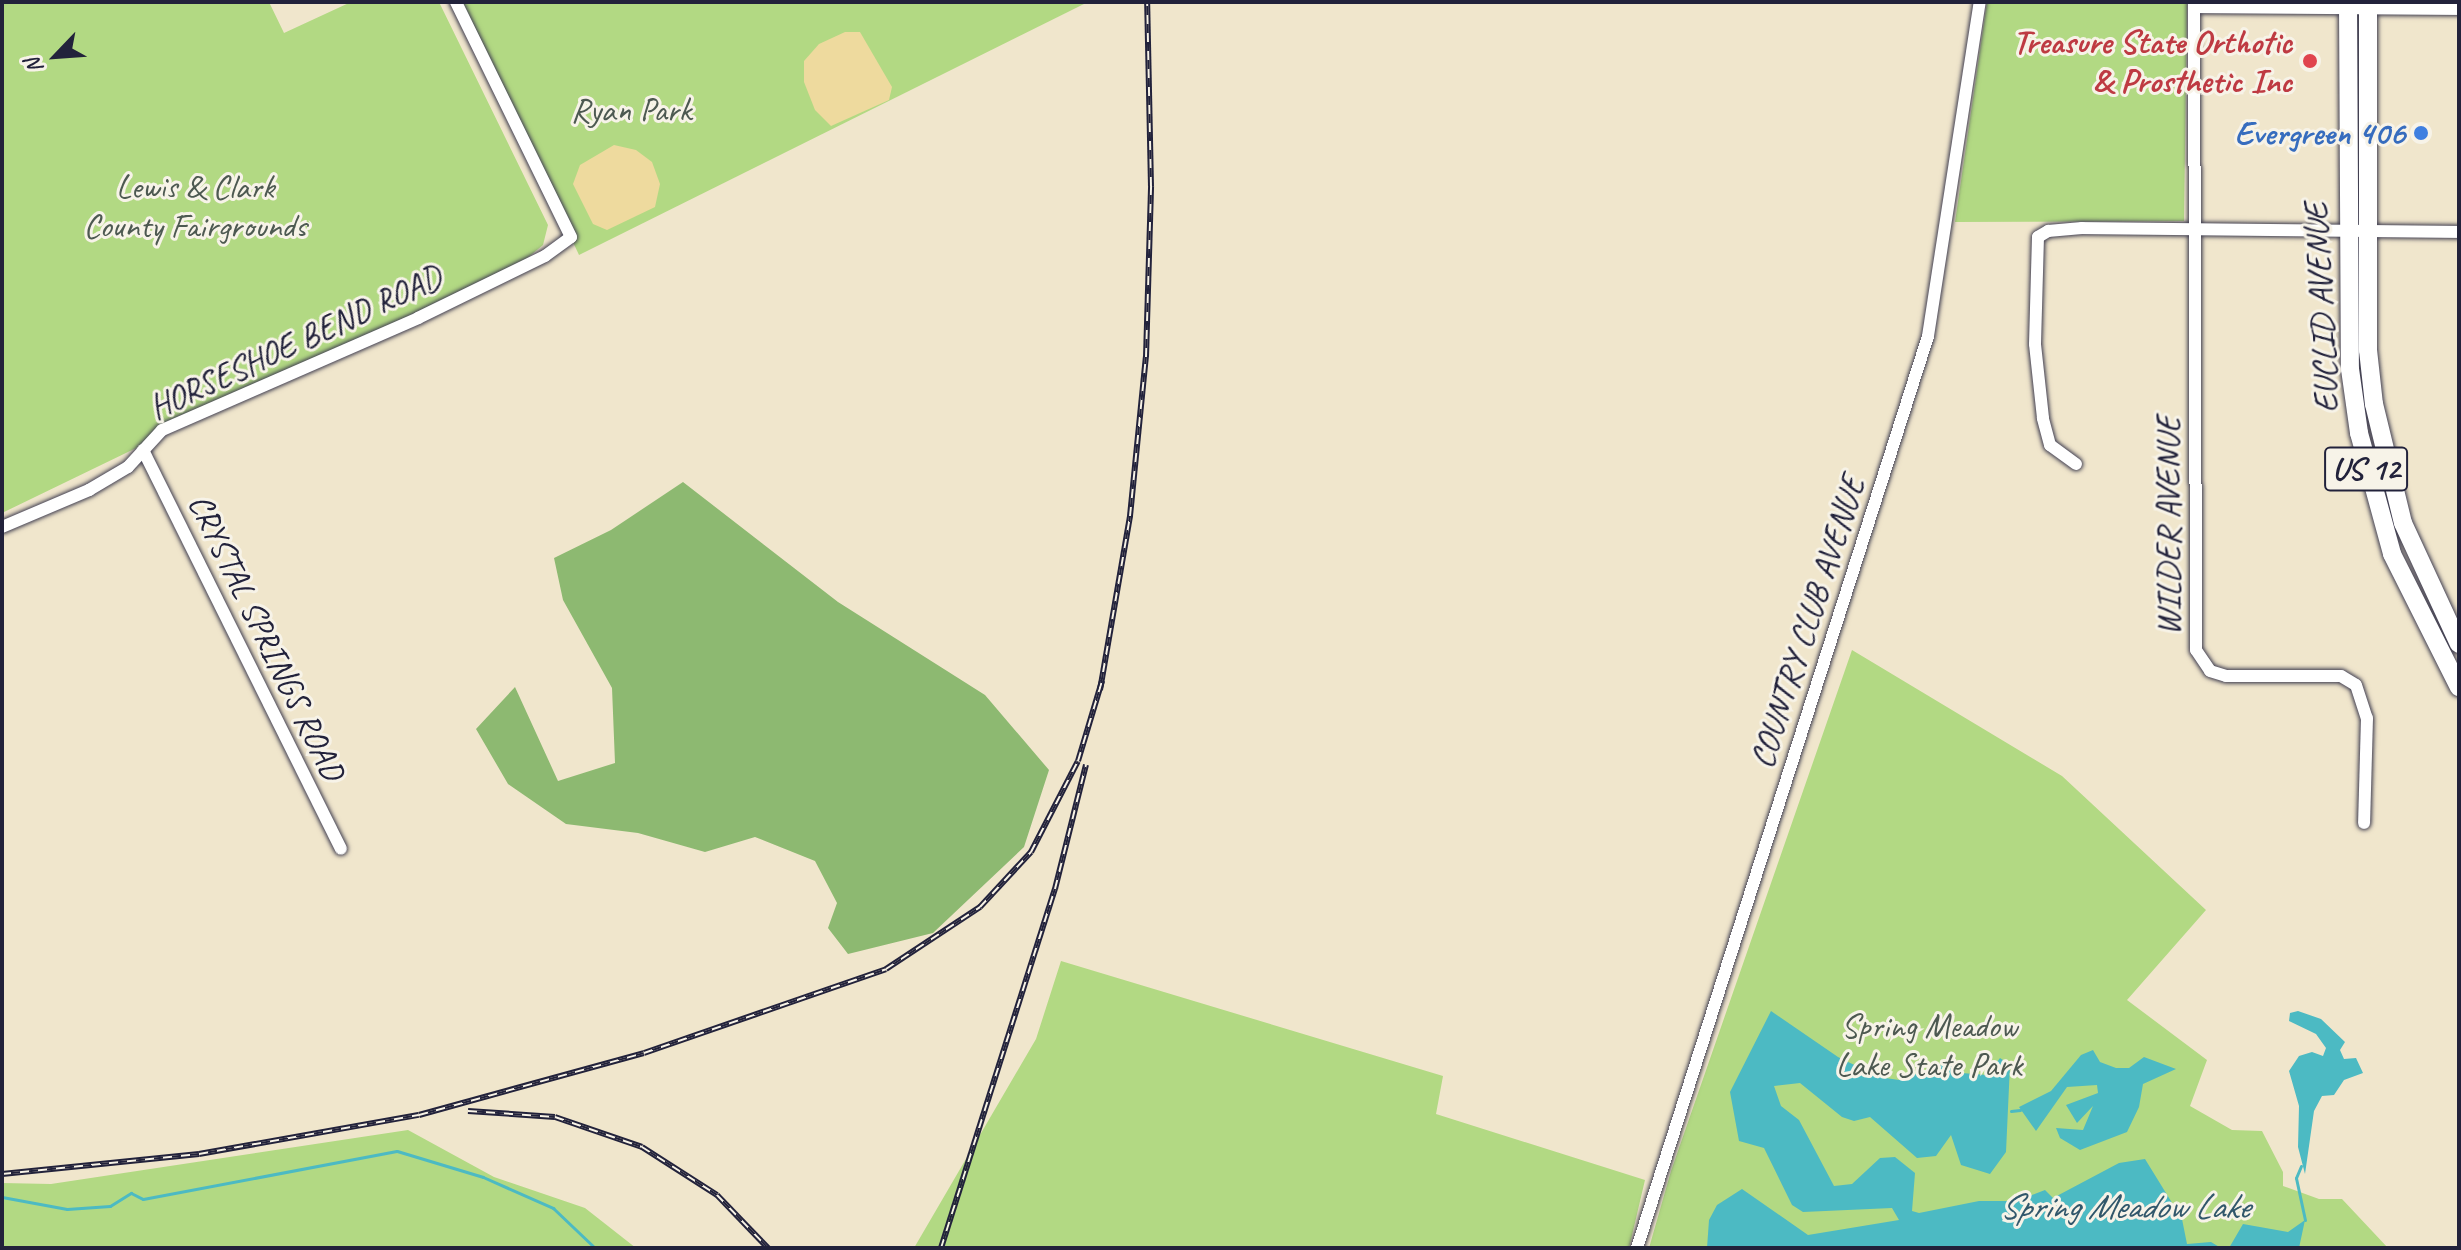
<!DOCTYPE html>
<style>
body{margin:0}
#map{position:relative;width:2461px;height:1250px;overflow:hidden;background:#f0e6cc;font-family:Caveat,sans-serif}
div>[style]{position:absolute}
.green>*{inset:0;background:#b2d983}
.forest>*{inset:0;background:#8db971}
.sand>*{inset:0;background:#eeda9e}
.water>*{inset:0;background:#4cbac3}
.stream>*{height:3px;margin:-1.5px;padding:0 1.5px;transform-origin:1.5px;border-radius:1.5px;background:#4cbac3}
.roads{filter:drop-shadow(0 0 2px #413f51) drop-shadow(0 0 2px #413f51)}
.minor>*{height:12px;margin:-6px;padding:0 6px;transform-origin:6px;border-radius:6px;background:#fff}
.highway>*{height:18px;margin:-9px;padding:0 9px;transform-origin:9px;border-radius:9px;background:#fff}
.rail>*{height:6px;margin-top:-3px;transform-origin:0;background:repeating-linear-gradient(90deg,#f7f3e8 0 9px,#22223b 0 18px);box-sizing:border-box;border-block:2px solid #22223b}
.dots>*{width:22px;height:22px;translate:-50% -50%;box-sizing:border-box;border:4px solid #f7f3e8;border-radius:50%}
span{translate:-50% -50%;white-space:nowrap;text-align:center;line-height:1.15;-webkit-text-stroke:6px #f7f3e8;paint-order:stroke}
.shield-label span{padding:2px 6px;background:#f7f3e8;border:2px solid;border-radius:6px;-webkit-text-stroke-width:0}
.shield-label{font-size:32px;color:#22223b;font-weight:700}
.health-label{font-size:34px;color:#be3a42;font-weight:700}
.right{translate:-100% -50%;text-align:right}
.park-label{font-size:34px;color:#4d5951}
.shop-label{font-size:34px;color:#366cbe;font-weight:700}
.street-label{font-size:34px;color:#22223b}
.water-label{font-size:36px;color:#31576b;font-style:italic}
.frame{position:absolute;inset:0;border:4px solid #22223b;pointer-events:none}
.north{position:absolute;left:16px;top:16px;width:80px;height:80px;-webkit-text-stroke:6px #f7f3e8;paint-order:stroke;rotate:245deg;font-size:22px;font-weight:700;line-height:32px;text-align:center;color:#22223b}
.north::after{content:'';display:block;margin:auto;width:28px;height:36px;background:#22223b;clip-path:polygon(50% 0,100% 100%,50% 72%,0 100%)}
</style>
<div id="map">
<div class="green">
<div style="clip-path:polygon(2px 2px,269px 2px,284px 33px,351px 2px,439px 2px,548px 225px,543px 245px,526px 259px,2px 513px)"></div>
<div style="clip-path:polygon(461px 2px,1088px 2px,579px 255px)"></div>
<div style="clip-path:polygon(1987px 2px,2187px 2px,2184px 221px,1955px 222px)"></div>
<div style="clip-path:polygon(1852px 650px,2062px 776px,2206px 910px,2127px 1000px,2207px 1060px,2190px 1106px,2232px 1130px,2262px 1131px,2283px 1172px,2283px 1186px,2319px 1199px,2342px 1199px,2388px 1248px,1649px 1248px,1671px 1171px)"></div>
<div style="clip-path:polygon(1061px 961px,1443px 1076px,1436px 1114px,1645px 1180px,1629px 1248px,914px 1248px,1036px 1039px)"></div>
<div style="clip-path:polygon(408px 1130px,494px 1177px,585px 1208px,636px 1248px,2px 1248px,2px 1183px,51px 1184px)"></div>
</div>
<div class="forest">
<div style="clip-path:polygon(683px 482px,838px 602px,985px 695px,1049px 770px,1024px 847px,933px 933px,848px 954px,828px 928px,837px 903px,815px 861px,755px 837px,705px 852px,638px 833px,566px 824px,508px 784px,476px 729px,515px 687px,558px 781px,615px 763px,612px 688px,563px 600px,554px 558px,611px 530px)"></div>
</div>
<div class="sand">
<div style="clip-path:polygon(845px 32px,860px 32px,892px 87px,889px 100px,831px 126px,815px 110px,804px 82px,804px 61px,819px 44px)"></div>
<div style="clip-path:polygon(614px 145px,636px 150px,652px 162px,660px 184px,655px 207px,607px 230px,593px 224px,573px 184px,580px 165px)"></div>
</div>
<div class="water">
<div style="clip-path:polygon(1771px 1011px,1838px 1057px,1879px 1077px,1899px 1080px,1947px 1063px,1962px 1073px,1987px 1075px,2000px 1058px,2010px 1065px,2006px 1152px,1990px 1174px,1961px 1165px,1951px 1135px,1936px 1156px,1917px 1158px,1870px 1117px,1854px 1121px,1842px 1117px,1800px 1083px,1774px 1086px,1781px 1106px,1799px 1120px,1834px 1186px,1852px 1184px,1880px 1158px,1895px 1157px,1915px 1173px,1912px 1211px,1919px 1213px,1979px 1201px,2016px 1201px,2045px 1190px,2053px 1198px,2119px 1163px,2145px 1159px,2182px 1219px,2187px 1244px,2211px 1242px,2221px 1248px,1707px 1248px,1709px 1220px,1717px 1205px,1742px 1189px,1808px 1235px,1899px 1220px,1892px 1208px,1803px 1212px,1792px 1205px,1764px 1148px,1739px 1141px,1730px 1092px)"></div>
<div style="clip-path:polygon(2298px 1011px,2321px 1019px,2345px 1042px,2340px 1050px,2344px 1059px,2356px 1058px,2363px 1073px,2344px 1080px,2334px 1095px,2322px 1096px,2314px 1111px,2305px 1174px,2298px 1147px,2299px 1106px,2289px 1071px,2299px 1056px,2312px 1052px,2323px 1056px,2326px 1048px,2316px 1034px,2289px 1021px,2290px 1013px)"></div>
<div style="clip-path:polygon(2093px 1050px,2100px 1062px,2116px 1068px,2129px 1068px,2144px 1057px,2176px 1069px,2143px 1084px,2139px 1107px,2127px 1132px,2080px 1150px,2060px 1138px,2056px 1128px,2083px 1130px,2093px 1106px,2077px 1123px,2066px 1105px,2098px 1093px,2097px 1085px,2067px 1087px,2036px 1131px,2019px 1107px,2051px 1091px,2081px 1055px)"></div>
<div style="clip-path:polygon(2305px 1220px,2299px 1248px,2229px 1248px,2243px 1224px,2288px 1232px)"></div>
</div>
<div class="stream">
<div style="left:2011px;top:1111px;width:9px;rotate:-6deg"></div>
<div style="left:2301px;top:1166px;width:13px;rotate:113deg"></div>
<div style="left:2296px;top:1178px;width:43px;rotate:77.9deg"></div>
<div style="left:2px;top:1197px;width:66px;rotate:10.5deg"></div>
<div style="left:67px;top:1209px;width:43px;rotate:-4deg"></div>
<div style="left:110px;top:1206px;width:25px;rotate:-32deg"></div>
<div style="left:131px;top:1193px;width:13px;rotate:27deg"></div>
<div style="left:143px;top:1199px;width:258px;rotate:-10.7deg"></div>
<div style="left:397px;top:1151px;width:90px;rotate:16.8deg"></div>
<div style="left:483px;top:1177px;width:77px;rotate:23.9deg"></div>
<div style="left:553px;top:1208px;width:58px;rotate:43.6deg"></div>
</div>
<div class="roads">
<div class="minor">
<div style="left:2194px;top:2px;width:648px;rotate:89.82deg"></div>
<div style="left:2196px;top:650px;width:25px;rotate:56deg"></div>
<div style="left:2210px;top:671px;width:17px;rotate:17deg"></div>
<div style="left:2226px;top:676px;width:115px"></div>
<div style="left:2341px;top:676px;width:17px;rotate:31deg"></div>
<div style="left:2356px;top:685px;width:35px;rotate:72deg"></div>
<div style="left:2367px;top:718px;width:105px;rotate:91.6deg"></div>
<div style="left:2194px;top:7px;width:265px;rotate:0.4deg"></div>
<div style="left:143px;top:450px;width:445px;rotate:63.6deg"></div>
<div style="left:2076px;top:464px;width:32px;rotate:-144deg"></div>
<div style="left:2050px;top:445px;width:28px;rotate:-105deg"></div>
<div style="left:2043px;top:418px;width:74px;rotate:-96.2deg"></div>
<div style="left:2035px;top:344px;width:107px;rotate:-88.4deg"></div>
<div style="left:2038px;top:237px;width:12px;rotate:-31deg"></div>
<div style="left:2048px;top:231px;width:34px;rotate:-5deg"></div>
<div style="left:2082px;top:228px;width:377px;rotate:0.6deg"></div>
<div style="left:2px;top:527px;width:95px;rotate:-23deg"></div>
<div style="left:89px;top:490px;width:45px;rotate:-30.5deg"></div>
<div style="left:128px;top:467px;width:50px;rotate:-47.4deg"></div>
<div style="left:162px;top:430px;width:279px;rotate:-23.6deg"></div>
<div style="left:418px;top:318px;width:141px;rotate:-26deg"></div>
<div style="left:545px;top:256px;width:32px;rotate:-36deg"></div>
<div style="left:571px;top:237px;width:262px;rotate:-116.1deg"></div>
<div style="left:1637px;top:1248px;width:957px;rotate:-72.3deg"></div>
<div style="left:1928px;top:336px;width:338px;rotate:-81.2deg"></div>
</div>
<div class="highway">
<div style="left:2348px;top:2px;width:367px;rotate:89.7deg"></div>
<div style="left:2350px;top:369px;width:65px;rotate:82deg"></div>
<div style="left:2359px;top:433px;width:125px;rotate:74.7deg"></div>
<div style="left:2392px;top:554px;width:149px;rotate:63.3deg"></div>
<div style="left:2368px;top:2px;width:348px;rotate:90deg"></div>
<div style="left:2368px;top:350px;width:54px;rotate:83.7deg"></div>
<div style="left:2374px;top:404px;width:122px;rotate:76.3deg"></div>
<div style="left:2403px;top:523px;width:133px;rotate:65.2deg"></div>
</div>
</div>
<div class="rail">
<div style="left:1100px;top:690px;width:177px;rotate:-80.2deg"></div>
<div style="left:1130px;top:516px;width:160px;rotate:-84.3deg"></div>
<div style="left:1146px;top:357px;width:171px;rotate:-88.3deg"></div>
<div style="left:1151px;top:186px;width:184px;rotate:-91.2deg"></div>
<div style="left:468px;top:1111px;width:87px;rotate:3.9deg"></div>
<div style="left:555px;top:1117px;width:92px;rotate:19deg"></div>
<div style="left:642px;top:1147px;width:89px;rotate:32.6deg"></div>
<div style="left:717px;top:1195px;width:74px;rotate:46.1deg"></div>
<div style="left:2px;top:1174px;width:198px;rotate:-5.8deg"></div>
<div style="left:199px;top:1154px;width:223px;rotate:-10.1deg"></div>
<div style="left:419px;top:1115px;width:233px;rotate:-15.4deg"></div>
<div style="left:644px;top:1053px;width:256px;rotate:-19.1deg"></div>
<div style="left:886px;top:969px;width:113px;rotate:-33.4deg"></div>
<div style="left:980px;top:907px;width:75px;rotate:-47.2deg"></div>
<div style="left:1031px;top:852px;width:102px;rotate:-62.7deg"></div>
<div style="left:1078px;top:761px;width:84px;rotate:-73.3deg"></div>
<div style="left:941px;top:1248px;width:377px;rotate:-72.4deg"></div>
<div style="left:1055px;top:889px;width:128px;rotate:-76deg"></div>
</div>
<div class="dots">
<div style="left:2310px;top:61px;background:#e0444e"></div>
<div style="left:2421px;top:133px;background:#3f7fe0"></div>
</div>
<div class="shield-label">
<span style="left:2366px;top:469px">US 12</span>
</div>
<div class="health-label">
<span class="right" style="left:2292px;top:61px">Treasure State Orthotic<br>&amp; Prosthetic Inc</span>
</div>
<div class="park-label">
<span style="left:631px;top:110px">Ryan Park</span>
<span style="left:195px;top:206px">Lewis &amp; Clark<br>County Fairgrounds</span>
<span style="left:1929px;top:1045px">Spring Meadow<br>Lake State Park</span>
</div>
<div class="shop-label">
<span class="right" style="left:2405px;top:133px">Evergreen 406</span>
</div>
<div class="street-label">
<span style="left:2321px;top:308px;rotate:-93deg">EUCLID AVENUE</span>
<span style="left:295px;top:342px;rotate:-25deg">HORSESHOE BEND ROAD</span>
<span style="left:2168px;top:526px;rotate:-90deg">WILDER AVENUE</span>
<span style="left:1807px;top:622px;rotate:-72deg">COUNTRY CLUB AVENUE</span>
<span style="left:267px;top:637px;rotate:64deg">CRYSTAL SPRINGS ROAD</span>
</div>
<div class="water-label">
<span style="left:2124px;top:1207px">Spring Meadow Lake</span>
</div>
<div class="frame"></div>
<div class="north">N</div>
</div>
